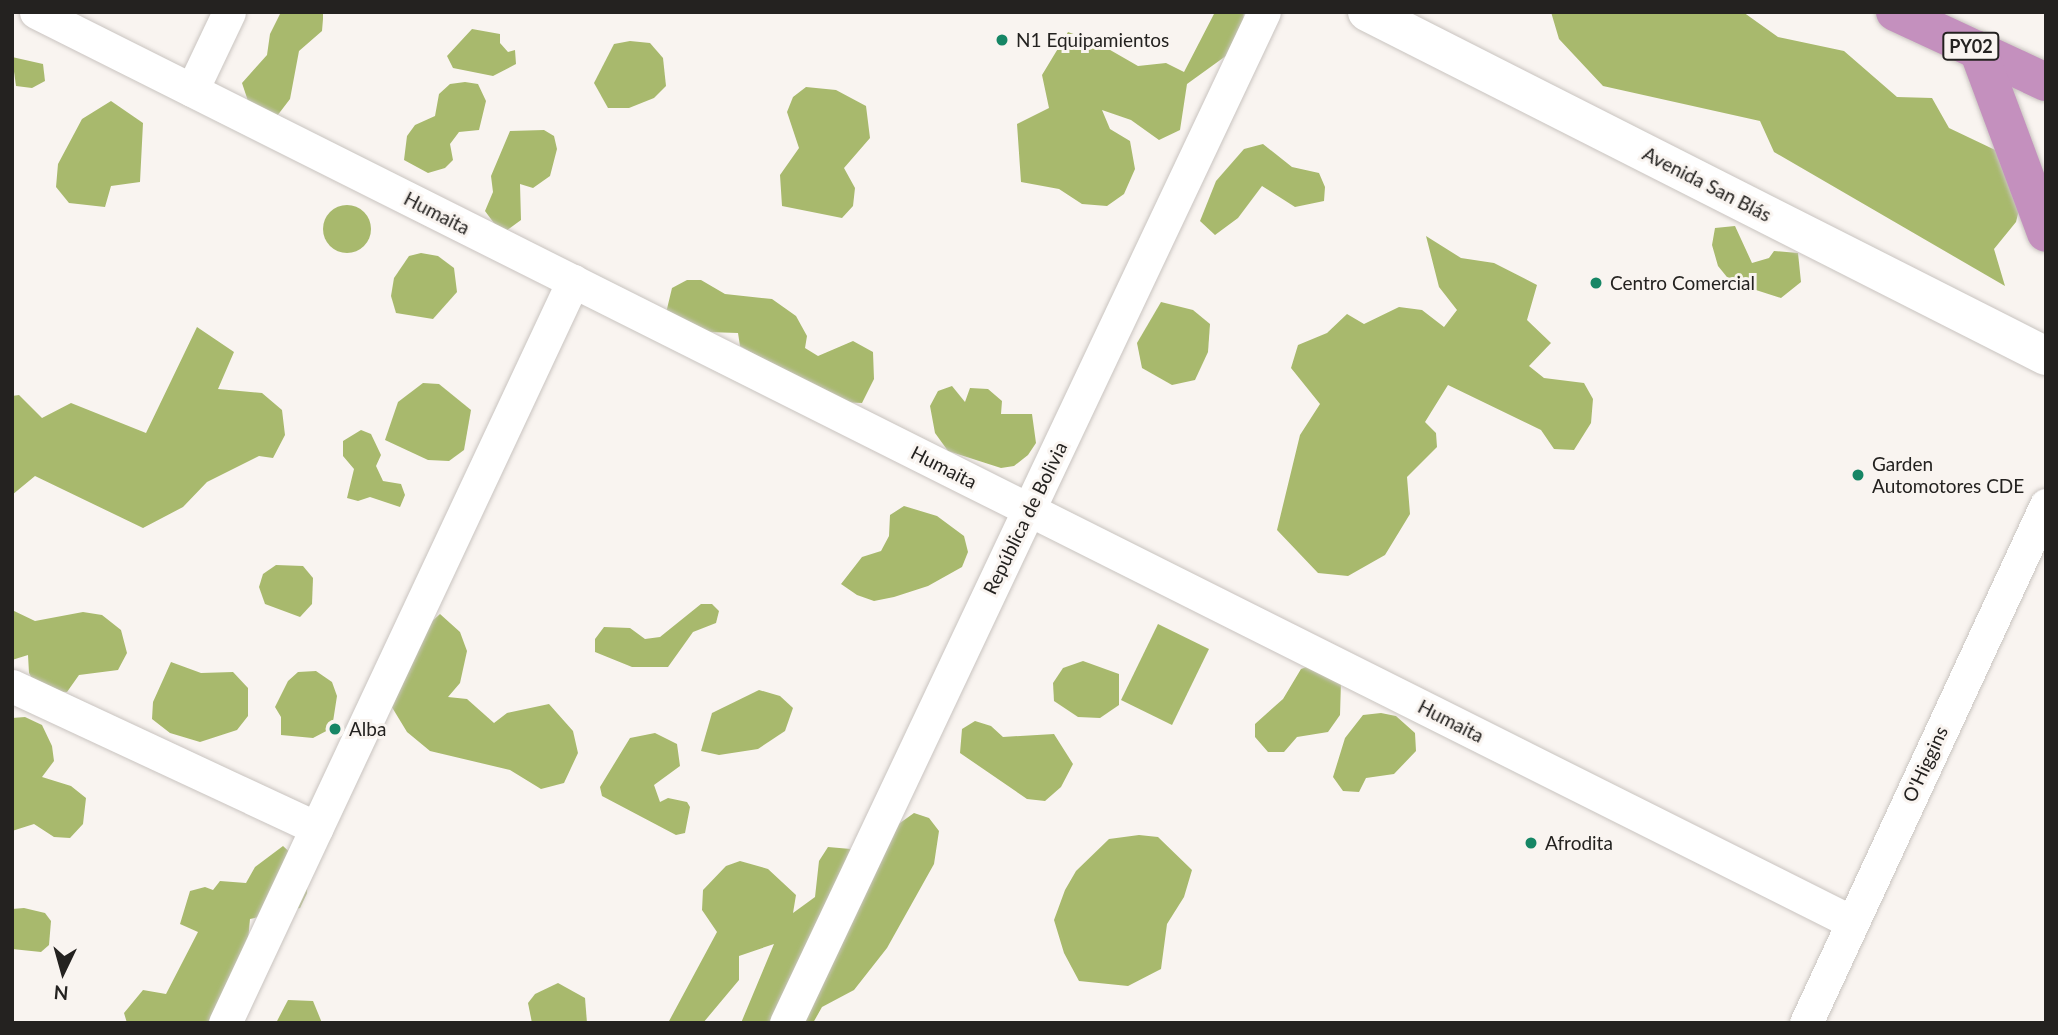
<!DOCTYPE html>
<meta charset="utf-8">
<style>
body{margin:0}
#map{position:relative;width:2058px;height:1035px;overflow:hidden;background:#f9f4f0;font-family:Lato,sans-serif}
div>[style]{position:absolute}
.forest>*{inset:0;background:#a8b96d}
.round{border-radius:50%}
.roads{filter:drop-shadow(0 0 2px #c9c4c0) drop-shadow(0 0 2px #c9c4c0)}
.minor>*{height:33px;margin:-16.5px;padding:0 16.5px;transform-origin:16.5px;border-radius:16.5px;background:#fff}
.tertiary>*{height:38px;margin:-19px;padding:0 19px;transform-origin:19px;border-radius:19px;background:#fff}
.trunk>*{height:38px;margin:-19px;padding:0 19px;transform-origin:19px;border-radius:19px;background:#c490be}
.dots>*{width:19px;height:19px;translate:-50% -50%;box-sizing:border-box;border:4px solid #f9f4f0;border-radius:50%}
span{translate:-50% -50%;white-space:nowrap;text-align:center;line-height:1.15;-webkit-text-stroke:6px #f9f4f0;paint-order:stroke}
.shield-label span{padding:2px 5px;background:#f9f4f0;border:2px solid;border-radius:5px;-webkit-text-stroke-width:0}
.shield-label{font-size:18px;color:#242220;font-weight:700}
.poi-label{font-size:19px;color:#242220}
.left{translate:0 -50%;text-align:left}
.street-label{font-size:19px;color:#242220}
.frame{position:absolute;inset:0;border:14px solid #242220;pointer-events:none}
.north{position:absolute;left:28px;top:937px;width:70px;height:70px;-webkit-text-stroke:5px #f9f4f0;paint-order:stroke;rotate:185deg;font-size:19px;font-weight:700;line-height:28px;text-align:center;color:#242220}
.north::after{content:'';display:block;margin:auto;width:24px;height:32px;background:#242220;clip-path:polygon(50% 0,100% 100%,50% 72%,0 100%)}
</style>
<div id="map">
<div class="forest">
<div style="clip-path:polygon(281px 12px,323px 12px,323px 19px,322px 31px,299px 51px,290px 99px,277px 116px,251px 110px,242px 83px,267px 55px,270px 34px)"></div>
<div style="clip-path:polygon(1215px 12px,1244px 12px,1241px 45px,1187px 84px,1180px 130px,1159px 140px,1131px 120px,1102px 110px,1110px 129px,1130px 141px,1135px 169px,1124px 194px,1107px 206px,1082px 204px,1059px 189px,1021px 182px,1017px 124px,1049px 108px,1042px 75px,1068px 32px,1098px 43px,1138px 66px,1166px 63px,1184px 72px)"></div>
<div style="clip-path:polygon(1551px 12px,1743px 12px,1778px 37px,1844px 51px,1897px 97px,1932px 98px,1949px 128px,2012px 158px,2024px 190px,2016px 222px,1994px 249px,2005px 286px,1774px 152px,1760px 121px,1603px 86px,1559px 39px)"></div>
<div style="clip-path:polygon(472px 29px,500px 34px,500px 43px,508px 52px,515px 50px,516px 64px,493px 76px,453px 68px,447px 56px)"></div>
<div style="clip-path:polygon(630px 41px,650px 43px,663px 58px,666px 86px,654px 98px,629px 108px,608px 108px,594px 83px,614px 44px)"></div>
<div style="clip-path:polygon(12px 57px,43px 64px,45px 81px,32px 88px,16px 86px)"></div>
<div style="clip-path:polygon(465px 82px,478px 84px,486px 101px,479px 130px,459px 132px,450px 144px,453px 160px,445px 168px,428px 173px,404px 160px,407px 136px,415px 125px,435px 116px,439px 94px,450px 84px)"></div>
<div style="clip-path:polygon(806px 87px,836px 90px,866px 106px,870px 138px,844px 168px,855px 188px,853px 206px,842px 218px,782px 206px,780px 175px,799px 148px,787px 112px,793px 97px)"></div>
<div style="clip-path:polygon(111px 101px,143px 123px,140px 182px,111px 186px,105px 207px,69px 203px,56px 187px,58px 164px,82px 119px)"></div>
<div style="clip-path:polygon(544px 130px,554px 136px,557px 149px,550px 176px,533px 188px,520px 184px,521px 220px,502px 234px,485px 211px,493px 192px,491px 176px,510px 131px)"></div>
<div style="clip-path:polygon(1263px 144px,1292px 167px,1319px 173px,1325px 187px,1324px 201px,1295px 207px,1262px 186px,1238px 218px,1215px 235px,1200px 221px,1216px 181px,1244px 149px)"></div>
<div class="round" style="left:323px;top:205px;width:48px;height:48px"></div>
<div style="clip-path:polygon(1735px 226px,1752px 263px,1769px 258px,1774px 251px,1798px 253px,1801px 282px,1781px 298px,1731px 282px,1718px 266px,1712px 245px,1715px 228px)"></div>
<div style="clip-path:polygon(1426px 236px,1461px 258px,1494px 263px,1537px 285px,1527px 320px,1551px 343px,1529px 366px,1544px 378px,1584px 383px,1593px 399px,1591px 423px,1574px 450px,1554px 449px,1541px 430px,1448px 385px,1425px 422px,1436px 433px,1437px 447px,1407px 477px,1410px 514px,1385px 555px,1348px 576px,1318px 573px,1277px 530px,1300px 435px,1320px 404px,1291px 368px,1298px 345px,1327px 333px,1347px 314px,1364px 324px,1399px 307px,1422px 310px,1444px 327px,1457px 310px,1439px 287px)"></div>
<div style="clip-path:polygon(421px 253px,438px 256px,454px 268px,457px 292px,433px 319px,396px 313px,391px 296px,394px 278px,409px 256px)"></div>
<div style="clip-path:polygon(687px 280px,701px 280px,725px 294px,772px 299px,796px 316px,807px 336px,805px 348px,818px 356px,853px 341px,873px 352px,874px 379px,862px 403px,837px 402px,740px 346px,738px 333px,707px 332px,666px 313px,672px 288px)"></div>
<div style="clip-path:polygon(1161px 302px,1193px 310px,1210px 324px,1208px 352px,1195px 380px,1172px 385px,1142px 368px,1137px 343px)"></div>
<div style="clip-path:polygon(197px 327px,234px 352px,218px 389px,262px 393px,282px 410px,285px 435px,273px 458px,259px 456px,207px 482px,183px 507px,143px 528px,35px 476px,12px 495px,12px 396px,19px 395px,42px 418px,71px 403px,146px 433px)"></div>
<div style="clip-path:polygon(423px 383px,439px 384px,471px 410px,464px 450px,449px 461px,428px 460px,385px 440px,398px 402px)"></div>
<div style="clip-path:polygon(952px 386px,965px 402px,970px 388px,988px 389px,1002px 401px,1001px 414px,1032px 414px,1036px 443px,1028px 455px,1014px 466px,1001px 468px,948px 451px,935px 433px,930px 406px,938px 391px)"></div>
<div style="clip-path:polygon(361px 430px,371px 434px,381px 455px,376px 466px,383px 481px,401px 484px,405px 495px,400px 507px,370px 497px,358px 501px,347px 498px,354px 469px,343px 456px,343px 441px)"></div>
<div style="clip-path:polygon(904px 506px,937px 516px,964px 536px,968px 552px,962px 567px,928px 586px,894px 597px,874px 601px,857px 595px,841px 584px,862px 557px,881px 551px,889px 536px,890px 515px)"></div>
<div style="clip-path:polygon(276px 565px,303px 566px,313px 578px,312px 604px,300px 617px,265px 604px,259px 587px,263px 574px)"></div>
<div style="clip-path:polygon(701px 604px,712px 604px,719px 611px,716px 623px,693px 632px,668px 667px,632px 667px,595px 652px,595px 639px,604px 627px,630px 628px,645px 639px,660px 637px)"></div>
<div style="clip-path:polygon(12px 610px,35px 621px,83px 612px,102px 615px,121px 630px,127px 653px,118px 670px,79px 675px,67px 692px,46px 692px,37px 688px,29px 673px,28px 655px,12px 660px)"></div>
<div style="clip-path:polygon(440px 614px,460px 632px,467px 651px,460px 683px,448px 697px,467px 699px,494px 723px,507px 713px,549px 704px,573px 731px,578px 753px,564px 783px,541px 789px,510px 770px,430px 751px,407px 732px,390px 704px,418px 634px)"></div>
<div style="clip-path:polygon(1158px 624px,1209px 649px,1172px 725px,1121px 700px)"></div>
<div style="clip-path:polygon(1083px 661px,1119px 674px,1119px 705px,1100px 718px,1078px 717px,1054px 701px,1053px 683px,1063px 668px)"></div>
<div style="clip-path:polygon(171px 662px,201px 673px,233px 672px,248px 688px,248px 716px,237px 730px,200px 742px,170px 733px,152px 719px,153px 702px)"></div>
<div style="clip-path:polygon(1309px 666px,1341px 682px,1340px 715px,1328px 732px,1297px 737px,1284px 752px,1268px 752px,1255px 737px,1255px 724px,1283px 699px,1301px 669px)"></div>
<div style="clip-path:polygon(316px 671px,332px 682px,337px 696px,332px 728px,313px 738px,281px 735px,281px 717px,275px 707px,288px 681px,298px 672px)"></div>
<div style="clip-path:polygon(759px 690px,780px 696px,793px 708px,785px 731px,758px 749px,719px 755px,701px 751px,712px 713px)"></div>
<div style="clip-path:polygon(1381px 713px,1396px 716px,1415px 733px,1416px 751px,1394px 774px,1366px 778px,1359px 792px,1343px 791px,1333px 777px,1345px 738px,1363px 715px)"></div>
<div style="clip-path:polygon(25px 717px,42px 725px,52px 746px,54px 761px,42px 777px,71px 786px,86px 798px,83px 824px,70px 838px,54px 837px,34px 824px,12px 831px,12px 718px)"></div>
<div style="clip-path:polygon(975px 721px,991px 726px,1003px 737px,1054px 734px,1073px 764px,1061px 787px,1045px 801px,1027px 799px,960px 753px,962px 729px)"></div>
<div style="clip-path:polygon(655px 733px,677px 744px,680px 766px,654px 785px,660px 802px,668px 798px,687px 802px,690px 807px,685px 833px,676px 835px,602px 796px,600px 787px,630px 738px)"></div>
<div style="clip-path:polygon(914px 813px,929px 818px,939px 831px,934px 864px,887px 948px,854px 990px,822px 1007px,813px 1023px,741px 1023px,774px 944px,739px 956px,739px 980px,703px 1023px,668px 1023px,717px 932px,702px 910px,703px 890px,726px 866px,740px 861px,768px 869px,796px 895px,793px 913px,815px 897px,819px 861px,828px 847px,862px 850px)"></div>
<div style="clip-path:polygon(1139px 835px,1158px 837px,1192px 870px,1184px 897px,1167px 924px,1161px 969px,1128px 986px,1079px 981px,1064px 953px,1054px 920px,1065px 890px,1076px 871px,1109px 839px)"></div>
<div style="clip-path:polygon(283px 846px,308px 869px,307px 893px,300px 908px,250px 919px,248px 941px,223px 1021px,127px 1023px,124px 1013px,143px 990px,166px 994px,198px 932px,180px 924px,190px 891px,205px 887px,213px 890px,220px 881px,246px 883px,255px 867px)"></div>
<div style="clip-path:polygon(24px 908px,45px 913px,51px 921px,49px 945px,41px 952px,12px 949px,12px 909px)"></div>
<div style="clip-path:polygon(558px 983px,585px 998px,587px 1023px,532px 1023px,528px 1003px,535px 994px)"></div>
<div style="clip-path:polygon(288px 1000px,313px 1001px,322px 1023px,276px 1023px)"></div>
</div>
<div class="roads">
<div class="minor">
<div style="left:36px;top:12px;width:2031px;rotate:26.62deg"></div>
<div style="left:192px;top:90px;width:86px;rotate:-64.6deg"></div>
<div style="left:12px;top:686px;width:336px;rotate:25deg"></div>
<div style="left:225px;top:1023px;width:820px;rotate:-64.87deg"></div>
<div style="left:786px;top:1023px;width:1118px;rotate:-64.7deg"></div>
<div style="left:1806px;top:1023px;width:571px;rotate:-65.14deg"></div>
</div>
<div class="tertiary">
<div style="left:1367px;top:12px;width:761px;rotate:26.87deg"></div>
</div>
<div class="trunk">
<div style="left:1895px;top:12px;width:166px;rotate:24.9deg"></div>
<div style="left:1978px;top:50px;width:195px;rotate:69.6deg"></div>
</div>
</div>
<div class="dots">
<div style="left:1002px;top:40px;background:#168665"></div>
<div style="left:1596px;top:283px;background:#168665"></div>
<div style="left:1858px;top:475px;background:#168665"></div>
<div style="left:335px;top:729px;background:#168665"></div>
<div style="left:1531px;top:843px;background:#168665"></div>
</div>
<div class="shield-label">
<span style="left:1971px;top:46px">PY02</span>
</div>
<div class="poi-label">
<span class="left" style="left:1016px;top:40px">N1 Equipamientos</span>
<span class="left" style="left:1610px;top:283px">Centro Comercial</span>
<span class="left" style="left:1872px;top:475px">Garden<br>Automotores CDE</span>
<span class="left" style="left:349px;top:729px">Alba</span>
<span class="left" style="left:1545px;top:843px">Afrodita</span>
</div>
<div class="street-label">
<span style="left:1707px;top:184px;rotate:27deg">Avenida San Blás</span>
<span style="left:437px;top:213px;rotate:27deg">Humaita</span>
<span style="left:944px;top:467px;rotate:27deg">Humaita</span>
<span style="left:1025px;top:518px;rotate:-64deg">República de Bolivia</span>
<span style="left:1451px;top:721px;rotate:27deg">Humaita</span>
<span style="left:1925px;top:764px;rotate:-65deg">O'Higgins</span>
</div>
<div class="frame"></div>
<div class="north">N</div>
</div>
